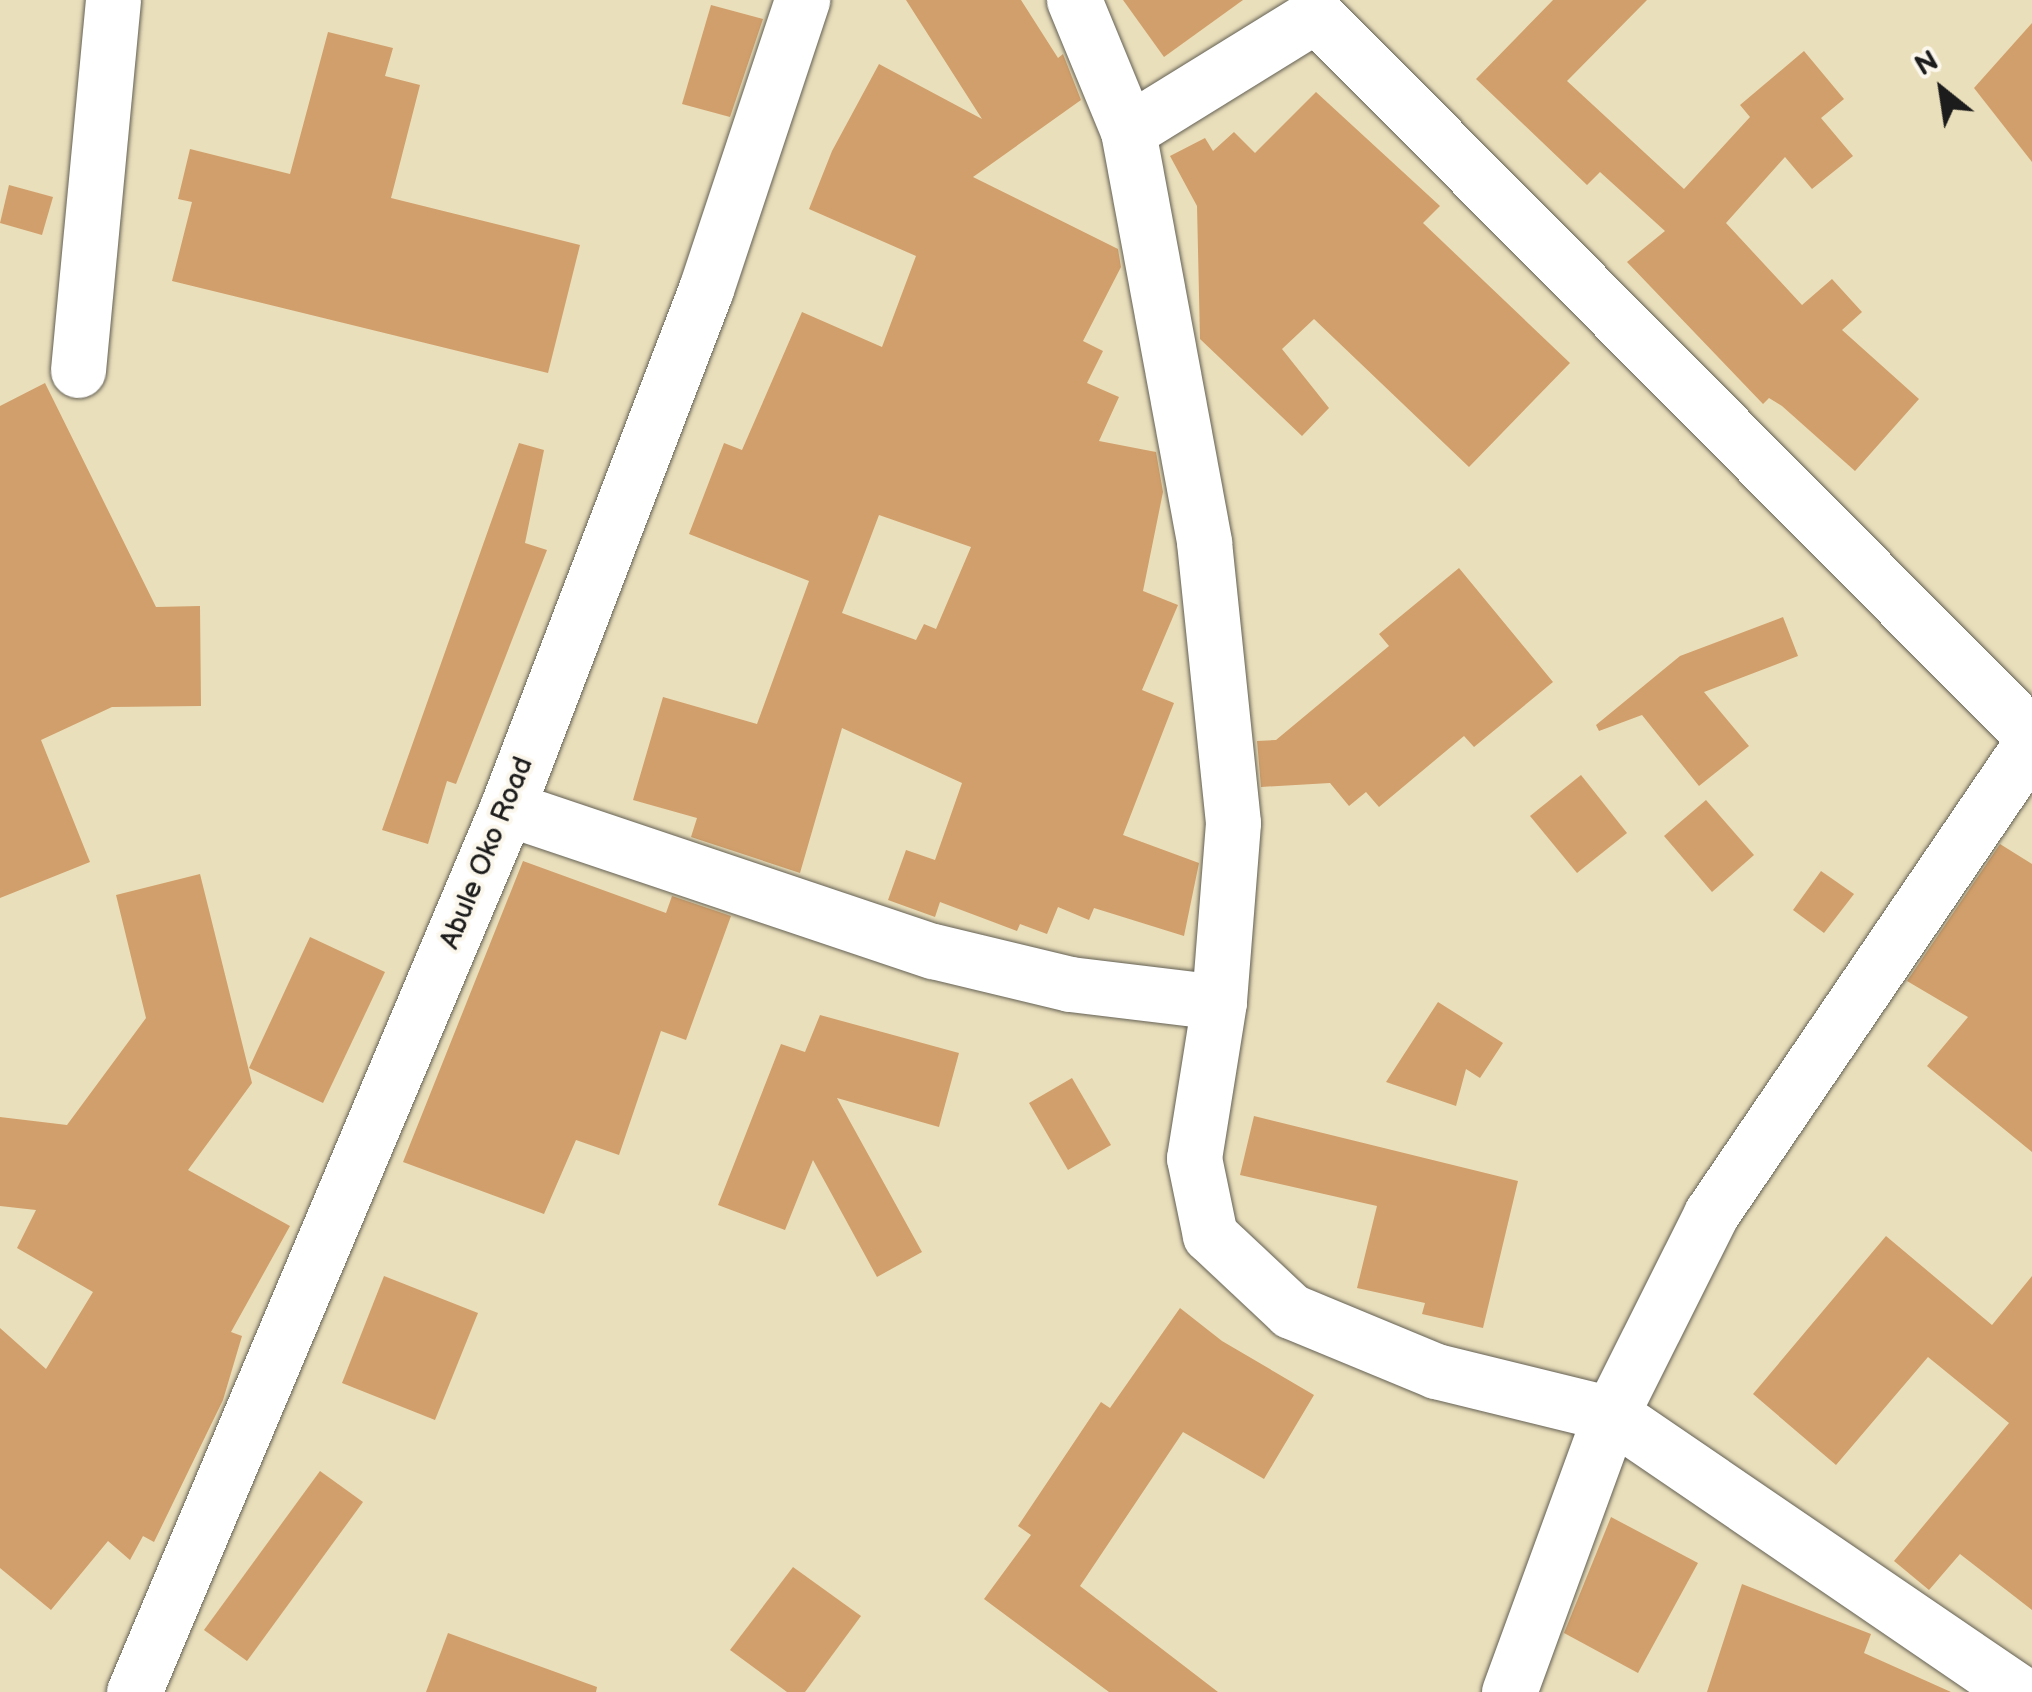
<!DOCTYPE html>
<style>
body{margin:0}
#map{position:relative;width:2032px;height:1692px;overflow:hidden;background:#eadfbb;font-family:"Balsamiq Sans",sans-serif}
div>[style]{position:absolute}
.building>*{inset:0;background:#d19f6b}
.roads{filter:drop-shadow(0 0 2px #646054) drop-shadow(0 0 2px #646054)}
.minor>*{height:55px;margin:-27.5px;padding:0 27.5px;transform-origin:27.5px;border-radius:27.5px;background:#fff}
span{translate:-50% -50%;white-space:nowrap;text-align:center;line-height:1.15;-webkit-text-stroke:8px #fbf7ec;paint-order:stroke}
.street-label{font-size:28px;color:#1c1c1c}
.north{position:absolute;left:1892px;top:40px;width:100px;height:100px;-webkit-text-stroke:8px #fbf7ec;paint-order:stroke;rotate:330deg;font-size:28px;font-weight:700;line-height:40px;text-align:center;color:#1c1c1c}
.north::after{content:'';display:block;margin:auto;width:35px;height:45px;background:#1c1c1c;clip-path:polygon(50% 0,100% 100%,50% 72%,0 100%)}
</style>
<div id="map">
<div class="building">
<div style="clip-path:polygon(evenodd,906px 0,1021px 0,1058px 58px,1063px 54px,1081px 100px,973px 177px,1118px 249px,1121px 267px,1083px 341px,1103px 351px,1087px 383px,1119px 397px,1099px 441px,1156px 452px,1163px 492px,1143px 591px,1178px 605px,1142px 690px,1174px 703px,1123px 835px,1199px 863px,1184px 936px,1094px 908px,1089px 920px,1058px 907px,1047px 934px,1020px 924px,1017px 931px,940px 902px,935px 917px,888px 900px,906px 850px,935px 860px,962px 783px,842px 728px,800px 873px,691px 837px,697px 818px,633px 800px,663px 697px,757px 724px,809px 581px,689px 534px,724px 443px,742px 450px,802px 312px,882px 347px,916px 256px,809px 209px,832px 151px,879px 64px,982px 119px,906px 0,879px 515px,971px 547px,936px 629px,924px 624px,916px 640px,842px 613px,879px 515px)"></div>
<div style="clip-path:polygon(1123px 0,1243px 0,1164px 57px)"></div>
<div style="clip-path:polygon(1553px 0,1647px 0,1567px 81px,1684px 189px,1750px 117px,1740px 105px,1804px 51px,1844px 99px,1821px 118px,1853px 156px,1812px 189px,1785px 157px,1726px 223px,1802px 305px,1832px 279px,1862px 312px,1842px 330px,1919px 399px,1855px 471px,1782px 406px,1769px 398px,1763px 404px,1627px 262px,1665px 231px,1600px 172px,1587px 185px,1476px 79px)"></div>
<div style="clip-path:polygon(711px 5px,763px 19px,730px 117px,682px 104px)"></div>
<div style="clip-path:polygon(2032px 23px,2032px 162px,1974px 88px)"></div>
<div style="clip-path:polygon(328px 32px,393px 48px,385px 76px,420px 85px,391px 198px,580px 245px,548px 373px,172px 281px,192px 202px,178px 199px,190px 149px,290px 174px)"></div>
<div style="clip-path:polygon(1316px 92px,1440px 206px,1423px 223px,1570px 363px,1469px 467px,1314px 319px,1282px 349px,1329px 408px,1302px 436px,1200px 339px,1197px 206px,1170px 156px,1205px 138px,1213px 151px,1234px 132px,1255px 153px)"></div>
<div style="clip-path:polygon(9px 185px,53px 197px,42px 235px,0 223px)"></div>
<div style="clip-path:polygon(45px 383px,156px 607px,200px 606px,201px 706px,112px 707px,41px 740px,90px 862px,0 898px,0 406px)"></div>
<div style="clip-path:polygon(519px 443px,544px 450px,525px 543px,547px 550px,456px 784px,447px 781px,428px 844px,382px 830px)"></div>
<div style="clip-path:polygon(1459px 568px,1553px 682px,1474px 747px,1464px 736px,1379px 807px,1366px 792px,1349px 806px,1330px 783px,1261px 787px,1257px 741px,1276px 740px,1389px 646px,1379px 634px)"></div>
<div style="clip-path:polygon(1783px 617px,1798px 656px,1704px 692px,1749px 746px,1699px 786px,1642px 715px,1599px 731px,1596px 725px,1680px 656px)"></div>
<div style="clip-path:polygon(1581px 775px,1627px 833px,1577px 873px,1530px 816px)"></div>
<div style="clip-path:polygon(1706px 800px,1754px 855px,1712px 892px,1664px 836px)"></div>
<div style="clip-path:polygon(2000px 844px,2032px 864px,2032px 1152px,1927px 1066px,1968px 1017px,1907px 981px)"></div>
<div style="clip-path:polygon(523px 861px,666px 913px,672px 896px,731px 916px,686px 1040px,661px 1031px,619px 1155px,576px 1140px,544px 1214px,403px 1162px)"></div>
<div style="clip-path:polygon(1821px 871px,1854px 894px,1824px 933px,1793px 910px)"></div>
<div style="clip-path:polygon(200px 874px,252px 1083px,188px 1170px,290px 1226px,231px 1332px,242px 1336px,223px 1400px,154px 1542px,143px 1536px,130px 1560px,108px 1541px,51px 1610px,0 1568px,0 1328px,46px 1369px,93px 1292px,17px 1248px,36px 1210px,0 1206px,0 1117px,67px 1125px,146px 1018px,116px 895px)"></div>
<div style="clip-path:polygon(310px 937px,385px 972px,323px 1103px,249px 1068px)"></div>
<div style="clip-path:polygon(1438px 1002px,1503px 1043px,1480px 1078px,1466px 1069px,1456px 1106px,1386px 1082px)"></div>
<div style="clip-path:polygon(820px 1015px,959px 1053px,939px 1127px,837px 1098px,922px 1252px,877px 1277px,813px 1160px,785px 1230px,718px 1205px,781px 1044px,805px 1052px)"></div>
<div style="clip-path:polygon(1072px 1078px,1111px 1145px,1068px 1170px,1029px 1103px)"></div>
<div style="clip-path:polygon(1254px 1116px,1518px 1181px,1483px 1328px,1422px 1314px,1425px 1303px,1357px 1288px,1377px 1206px,1240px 1175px)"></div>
<div style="clip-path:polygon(1886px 1236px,1992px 1325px,2032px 1276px,2032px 1610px,1960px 1554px,1929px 1590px,1894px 1561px,2009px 1423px,1928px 1357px,1836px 1465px,1753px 1394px)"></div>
<div style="clip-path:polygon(384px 1276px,478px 1313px,435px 1420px,342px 1383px)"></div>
<div style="clip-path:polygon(1180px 1308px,1222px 1341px,1314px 1395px,1264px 1479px,1183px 1432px,1080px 1586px,1218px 1692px,1109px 1692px,984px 1599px,1031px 1535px,1018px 1526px,1101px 1402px,1110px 1408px)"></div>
<div style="clip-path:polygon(320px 1471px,363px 1502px,247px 1661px,204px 1630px)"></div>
<div style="clip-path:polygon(1611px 1517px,1698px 1563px,1638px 1673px,1564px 1633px)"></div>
<div style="clip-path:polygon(793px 1567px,861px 1616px,805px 1692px,787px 1692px,730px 1650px)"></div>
<div style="clip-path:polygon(1742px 1584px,1871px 1634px,1864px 1653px,1951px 1692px,1707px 1692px)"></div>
<div style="clip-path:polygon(448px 1633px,597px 1687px,596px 1692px,426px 1692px)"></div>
</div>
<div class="roads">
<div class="minor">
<div style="left:1074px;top:0;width:142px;rotate:67.6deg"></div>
<div style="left:1128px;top:131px;width:418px;rotate:79.5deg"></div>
<div style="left:1204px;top:542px;width:282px;rotate:84.1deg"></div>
<div style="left:1233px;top:823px;width:180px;rotate:94.5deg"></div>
<div style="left:1219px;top:1002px;width:158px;rotate:99.1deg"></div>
<div style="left:1194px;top:1158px;width:79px;rotate:78.3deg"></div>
<div style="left:1210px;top:1235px;width:111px;rotate:43.2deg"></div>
<div style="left:1291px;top:1311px;width:157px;rotate:22.5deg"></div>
<div style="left:1436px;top:1371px;width:180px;rotate:13.8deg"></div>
<div style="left:1611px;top:1414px;width:493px;rotate:34.3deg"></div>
<div style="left:1128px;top:131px;width:221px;rotate:-31.7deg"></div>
<div style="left:1316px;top:15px;width:1016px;rotate:45.2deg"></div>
<div style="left:78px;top:370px;width:372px;rotate:-84.6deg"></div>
<div style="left:507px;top:808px;width:449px;rotate:18.6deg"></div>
<div style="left:933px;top:951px;width:141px;rotate:13.5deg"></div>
<div style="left:1070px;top:984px;width:150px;rotate:6.9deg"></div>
<div style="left:134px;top:1692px;width:959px;rotate:-67.12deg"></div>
<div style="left:507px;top:808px;width:556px;rotate:-69.02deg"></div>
<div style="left:706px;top:289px;width:305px;rotate:-71.6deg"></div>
<div style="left:1509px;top:1692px;width:296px;rotate:-69.9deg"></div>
<div style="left:1611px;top:1414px;width:224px;rotate:-63.4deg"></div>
<div style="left:1711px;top:1214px;width:571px;rotate:-55.78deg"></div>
</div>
</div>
<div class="street-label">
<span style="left:487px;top:853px;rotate:-68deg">Abule Oko Road</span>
</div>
<div class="north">N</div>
</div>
